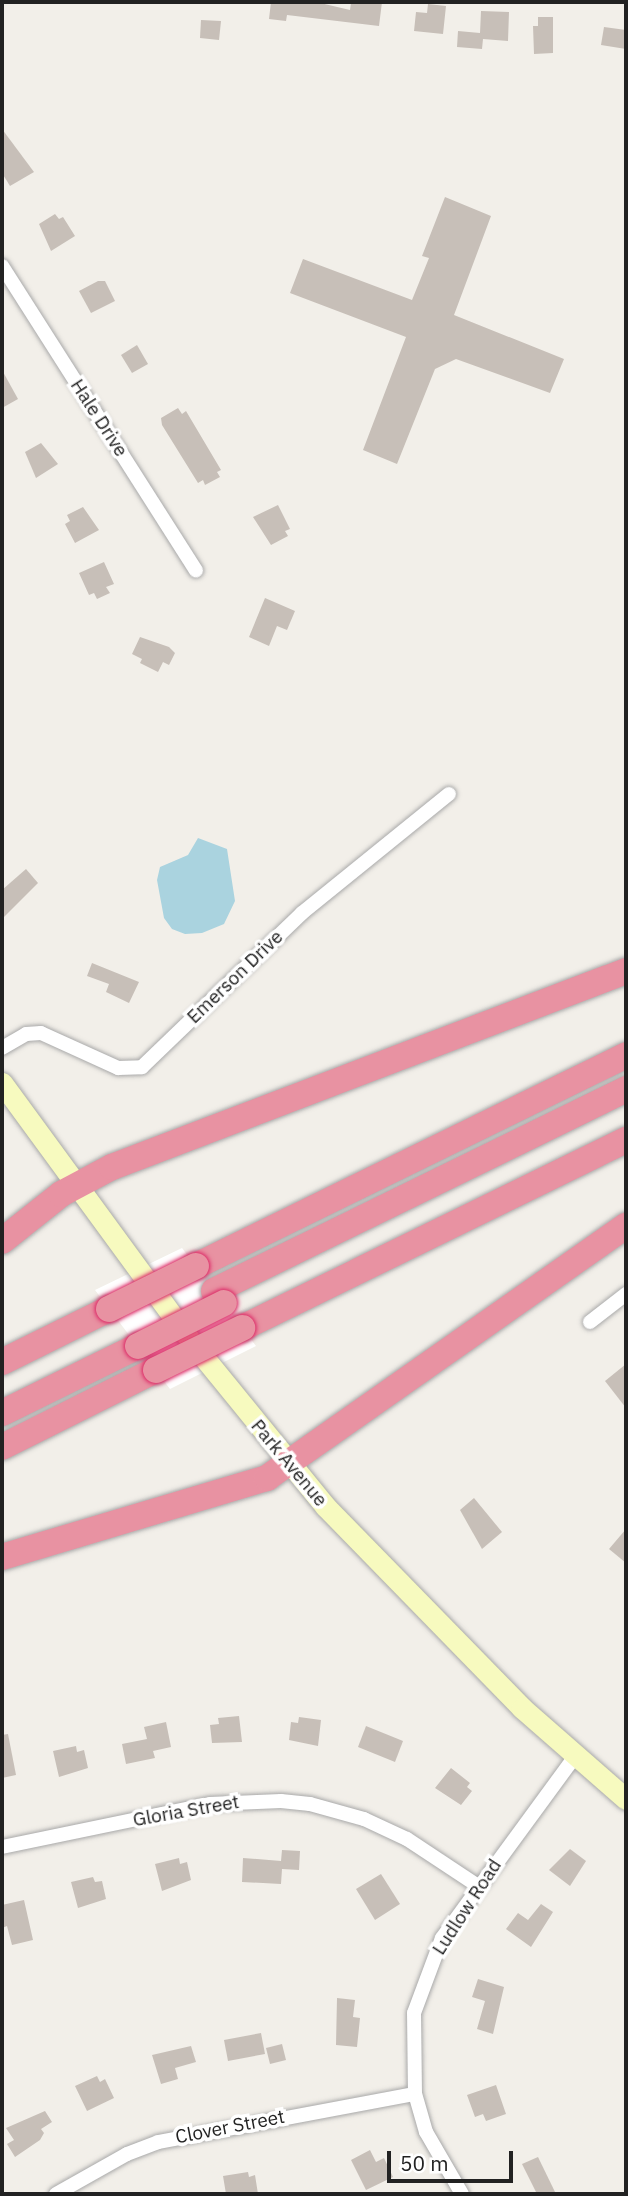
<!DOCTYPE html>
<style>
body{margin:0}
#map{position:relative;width:628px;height:2196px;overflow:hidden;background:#f2efe9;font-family:"IBM Plex Sans",sans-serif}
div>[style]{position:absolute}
.water>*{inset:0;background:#aad3df}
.pier>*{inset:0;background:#fff}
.building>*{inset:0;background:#c7bfb8}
.roads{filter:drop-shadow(0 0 2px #a9a9a9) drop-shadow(0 0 2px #a9a9a9)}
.minor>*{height:14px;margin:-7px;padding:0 7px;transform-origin:7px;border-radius:7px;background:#fff}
.secondary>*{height:21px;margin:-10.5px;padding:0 10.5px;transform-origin:10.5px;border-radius:10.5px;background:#f7fabf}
.motorway>*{height:26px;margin:-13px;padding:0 13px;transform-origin:13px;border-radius:13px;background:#e892a2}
.bridges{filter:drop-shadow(0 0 2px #dc2a67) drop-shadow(0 0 2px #dc2a67)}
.motorway-bridge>*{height:26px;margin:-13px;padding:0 13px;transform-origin:13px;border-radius:13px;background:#e892a2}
span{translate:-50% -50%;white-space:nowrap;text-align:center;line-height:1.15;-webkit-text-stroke:7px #fff;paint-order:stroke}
.street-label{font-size:19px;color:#222}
.frame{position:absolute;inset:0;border:4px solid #222;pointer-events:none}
.scale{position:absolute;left:387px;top:2151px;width:126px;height:32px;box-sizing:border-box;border:4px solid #222;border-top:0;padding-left:9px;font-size:21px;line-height:24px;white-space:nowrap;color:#222;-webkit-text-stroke:5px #fff;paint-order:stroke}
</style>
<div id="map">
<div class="water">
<div style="clip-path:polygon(198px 838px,227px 849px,235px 901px,224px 924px,202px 933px,185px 934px,172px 929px,164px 918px,157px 880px,160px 867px,188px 855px)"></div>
</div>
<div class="pier">
<div style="clip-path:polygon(182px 1248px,256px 1346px,170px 1389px,95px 1290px)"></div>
</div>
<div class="building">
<div style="clip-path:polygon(271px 2px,316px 2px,350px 10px,351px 3px,382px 2px,379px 26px,287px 15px,286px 21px,269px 19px)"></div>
<div style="clip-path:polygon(428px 4px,446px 6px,443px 34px,414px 31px,416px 12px,427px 13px)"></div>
<div style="clip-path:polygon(481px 11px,509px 12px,508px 41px,483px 39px,482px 49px,457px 47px,458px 31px,480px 33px)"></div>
<div style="clip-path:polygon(538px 17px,553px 17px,553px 53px,534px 54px,533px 26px,538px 26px)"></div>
<div style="clip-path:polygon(201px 20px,221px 21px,219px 40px,200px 38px)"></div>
<div style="clip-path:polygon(604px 27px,626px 30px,626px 49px,601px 45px)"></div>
<div style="clip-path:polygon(2px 129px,34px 172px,10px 186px,2px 173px)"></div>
<div style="clip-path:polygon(445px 197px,491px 216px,454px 315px,564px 359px,550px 393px,456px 359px,435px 369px,397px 464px,363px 450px,406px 337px,290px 293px,303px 259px,412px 300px,429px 258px,422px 256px)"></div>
<div style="clip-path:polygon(55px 214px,59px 219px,63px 217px,75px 236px,51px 251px,39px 224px)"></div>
<div style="clip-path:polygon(98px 281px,105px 281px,115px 301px,91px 313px,79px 291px)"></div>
<div style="clip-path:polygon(137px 345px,148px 364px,132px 373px,121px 355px)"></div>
<div style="clip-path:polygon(2px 370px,18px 399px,2px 408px)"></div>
<div style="clip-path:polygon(178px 408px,182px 414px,186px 411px,221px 470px,217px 472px,220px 477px,205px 485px,203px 480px,198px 483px,162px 425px,161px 418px)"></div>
<div style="clip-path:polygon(41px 443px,58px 464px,36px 478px,25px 452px)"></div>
<div style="clip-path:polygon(278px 505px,290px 529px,285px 531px,288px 536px,271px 545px,253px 517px)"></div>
<div style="clip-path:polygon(83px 507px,99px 530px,75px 543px,65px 524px,70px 521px,67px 515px)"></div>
<div style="clip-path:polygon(104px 562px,114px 584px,106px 587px,110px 593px,97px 599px,94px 593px,89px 595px,79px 573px)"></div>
<div style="clip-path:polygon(265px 598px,295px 611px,287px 630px,277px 626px,269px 646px,249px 637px)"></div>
<div style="clip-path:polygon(140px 637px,169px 647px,175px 653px,169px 665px,163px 662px,158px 672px,140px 663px,142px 659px,132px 654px)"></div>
<div style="clip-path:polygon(26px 869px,38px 883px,2px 919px,2px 890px)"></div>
<div style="clip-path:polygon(92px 963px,139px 982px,129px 1003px,106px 992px,109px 984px,87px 976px)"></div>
<div style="clip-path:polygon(626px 1364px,626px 1408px,605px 1381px)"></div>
<div style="clip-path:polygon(474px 1498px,502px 1532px,482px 1549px,460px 1510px)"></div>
<div style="clip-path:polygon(626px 1529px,626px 1563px,609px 1549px)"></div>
<div style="clip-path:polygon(239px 1716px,242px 1742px,212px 1743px,210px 1725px,219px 1724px,218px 1718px)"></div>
<div style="clip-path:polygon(299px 1717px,321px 1720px,318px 1746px,289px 1740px,291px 1722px,298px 1723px)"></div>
<div style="clip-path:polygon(166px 1722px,171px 1747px,153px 1751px,155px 1758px,126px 1764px,122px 1744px,147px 1739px,144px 1727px)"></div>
<div style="clip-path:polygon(366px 1726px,403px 1741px,395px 1762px,358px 1747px)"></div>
<div style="clip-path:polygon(8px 1734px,16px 1775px,2px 1778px,2px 1735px)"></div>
<div style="clip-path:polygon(76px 1746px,77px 1752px,84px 1750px,88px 1768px,59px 1777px,53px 1751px)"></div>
<div style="clip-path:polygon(451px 1768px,470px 1783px,467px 1787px,472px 1791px,461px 1805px,435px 1788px)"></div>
<div style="clip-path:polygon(570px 1849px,586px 1861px,570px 1886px,549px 1870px)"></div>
<div style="clip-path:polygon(282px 1850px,300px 1851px,299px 1870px,282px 1869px,281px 1884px,242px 1882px,243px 1858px,281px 1861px)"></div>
<div style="clip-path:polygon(179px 1858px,180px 1864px,187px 1862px,191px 1880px,162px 1891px,155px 1864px)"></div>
<div style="clip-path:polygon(381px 1874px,400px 1904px,375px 1920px,356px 1889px)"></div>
<div style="clip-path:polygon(93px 1877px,95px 1882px,102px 1881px,106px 1899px,78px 1908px,71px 1882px)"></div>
<div style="clip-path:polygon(24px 1900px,33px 1940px,12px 1945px,7px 1926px,2px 1928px,2px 1905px)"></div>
<div style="clip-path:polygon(541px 1904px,553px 1912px,531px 1947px,506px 1929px,518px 1913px,528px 1920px)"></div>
<div style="clip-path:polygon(478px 1979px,504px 1987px,493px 2034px,477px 2029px,485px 2001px,472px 1997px)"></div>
<div style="clip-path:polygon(337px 1998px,355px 2000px,353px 2017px,360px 2018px,357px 2047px,336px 2045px)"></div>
<div style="clip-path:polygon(261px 2033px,265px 2054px,228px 2061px,224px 2040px)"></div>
<div style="clip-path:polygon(282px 2044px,286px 2060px,270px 2064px,266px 2048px)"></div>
<div style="clip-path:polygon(191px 2046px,196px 2062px,175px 2068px,178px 2079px,161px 2084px,152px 2055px)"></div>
<div style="clip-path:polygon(97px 2076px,100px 2082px,105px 2079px,114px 2098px,87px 2111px,75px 2086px)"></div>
<div style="clip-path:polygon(496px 2085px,506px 2114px,486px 2121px,483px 2114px,475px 2117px,467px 2095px)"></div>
<div style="clip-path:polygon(45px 2111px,52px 2122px,41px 2129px,44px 2133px,40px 2140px,15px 2157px,7px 2144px,14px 2140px,6px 2128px)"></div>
<div style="clip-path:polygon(370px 2150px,376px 2162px,384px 2158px,393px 2177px,366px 2190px,351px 2160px)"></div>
<div style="clip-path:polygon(538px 2157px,556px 2194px,537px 2194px,522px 2164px)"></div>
<div style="clip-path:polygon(248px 2172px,249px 2177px,255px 2175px,258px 2194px,226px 2194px,223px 2176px)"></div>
</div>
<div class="roads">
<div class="minor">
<div style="left:2px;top:266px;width:361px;rotate:57.5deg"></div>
<div style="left:2px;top:1048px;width:28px;rotate:-30deg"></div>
<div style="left:26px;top:1034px;width:15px;rotate:-4deg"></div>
<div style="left:41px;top:1033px;width:85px;rotate:24.4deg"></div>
<div style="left:118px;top:1068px;width:24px;rotate:-2deg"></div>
<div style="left:142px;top:1067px;width:222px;rotate:-43.9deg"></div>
<div style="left:302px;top:913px;width:189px;rotate:-39deg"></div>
<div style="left:590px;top:1322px;width:46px;rotate:-37.9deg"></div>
<div style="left:2px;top:1847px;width:212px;rotate:-11.7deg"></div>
<div style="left:210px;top:1804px;width:71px;rotate:-2.4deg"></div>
<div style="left:281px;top:1801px;width:29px;rotate:6deg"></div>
<div style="left:310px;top:1804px;width:56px;rotate:15.5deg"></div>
<div style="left:364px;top:1819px;width:47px;rotate:24.9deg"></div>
<div style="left:407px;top:1839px;width:85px;rotate:33.5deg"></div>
<div style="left:56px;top:2194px;width:81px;rotate:-29.4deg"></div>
<div style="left:127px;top:2154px;width:33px;rotate:-21deg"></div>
<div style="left:158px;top:2142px;width:261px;rotate:-10.6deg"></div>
<div style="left:462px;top:2194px;width:72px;rotate:-120.1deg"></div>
<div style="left:426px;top:2132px;width:40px;rotate:-106deg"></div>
<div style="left:415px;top:2094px;width:81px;rotate:-90.7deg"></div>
<div style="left:414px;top:2013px;width:80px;rotate:-69.5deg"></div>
<div style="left:442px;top:1938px;width:225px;rotate:-53.8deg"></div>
</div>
<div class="secondary">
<div style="left:2px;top:1083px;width:323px;rotate:53.8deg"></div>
<div style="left:193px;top:1344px;width:209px;rotate:50.8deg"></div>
<div style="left:325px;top:1506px;width:282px;rotate:45.7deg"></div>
<div style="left:522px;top:1708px;width:138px;rotate:41.2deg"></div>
</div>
<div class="motorway">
<div style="left:2px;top:1241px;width:75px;rotate:-38.5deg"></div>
<div style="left:61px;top:1194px;width:58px;rotate:-27.9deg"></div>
<div style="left:112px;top:1167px;width:550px;rotate:-20.87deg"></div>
<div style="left:196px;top:1266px;width:479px;rotate:-26.1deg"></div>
<div style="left:214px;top:1291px;width:459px;rotate:-26.1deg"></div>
<div style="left:242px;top:1328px;width:428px;rotate:-26.1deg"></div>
<div style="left:2px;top:1362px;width:119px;rotate:-26.4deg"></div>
<div style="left:2px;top:1413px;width:152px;rotate:-26.2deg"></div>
<div style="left:2px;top:1447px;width:172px;rotate:-26.6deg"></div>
<div style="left:2px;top:1557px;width:277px;rotate:-16.6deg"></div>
<div style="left:267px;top:1478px;width:439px;rotate:-35.1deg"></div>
</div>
</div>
<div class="bridges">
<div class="motorway-bridge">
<div style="left:109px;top:1309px;width:97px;rotate:-26.3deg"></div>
<div style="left:138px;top:1346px;width:96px;rotate:-26.6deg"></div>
<div style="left:156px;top:1370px;width:96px;rotate:-26deg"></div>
</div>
</div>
<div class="street-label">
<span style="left:99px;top:418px;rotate:57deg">Hale Drive</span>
<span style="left:235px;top:977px;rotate:-44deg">Emerson Drive</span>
<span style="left:289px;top:1463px;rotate:50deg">Park Avenue</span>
<span style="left:186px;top:1811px;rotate:-10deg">Gloria Street</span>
<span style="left:467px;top:1907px;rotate:-57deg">Ludlow Road</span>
<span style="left:230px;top:2127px;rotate:-11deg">Clover Street</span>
</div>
<div class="frame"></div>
<div class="scale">50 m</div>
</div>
